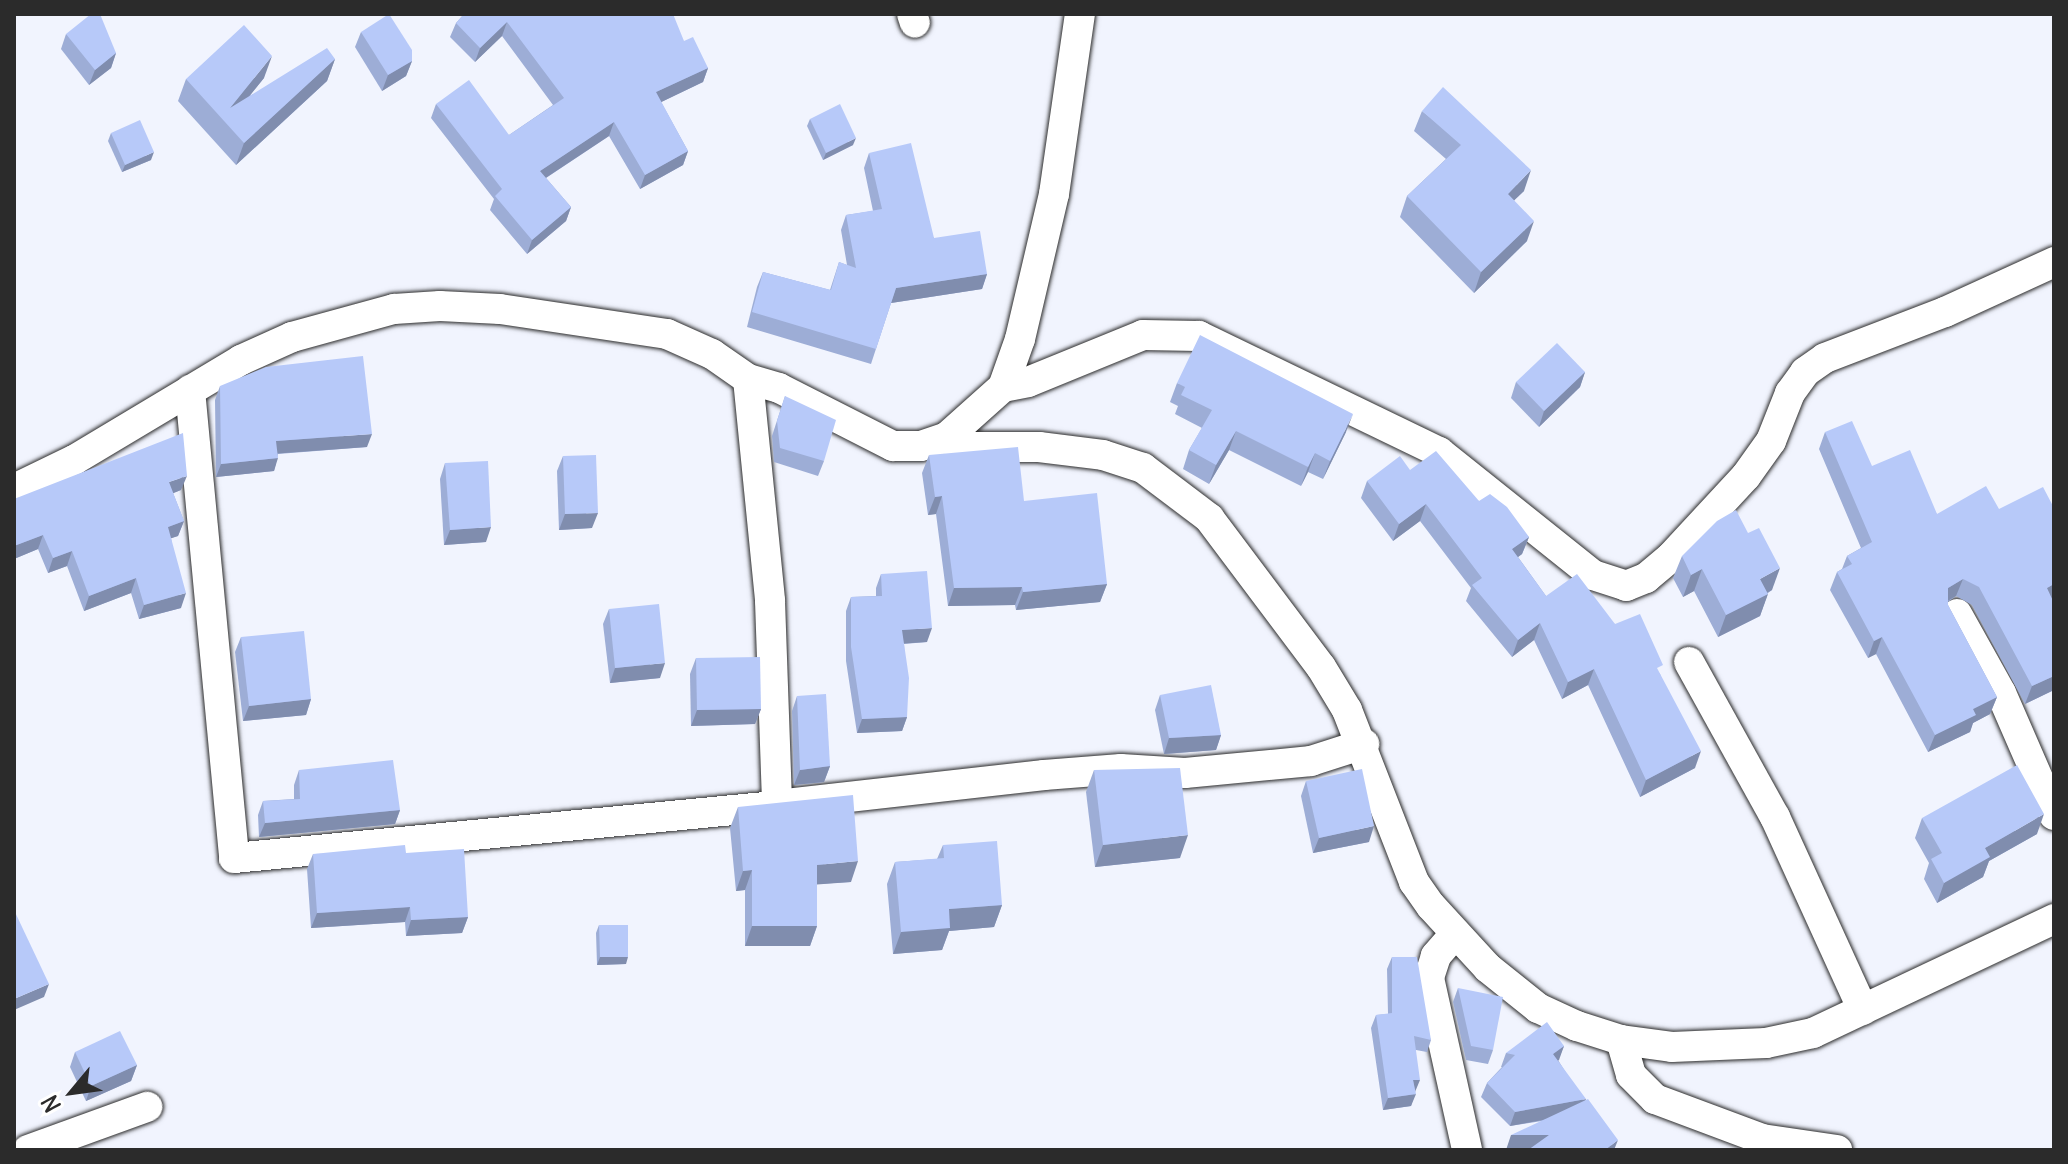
<!DOCTYPE html>
<style>
body{margin:0}
#map{position:relative;width:2068px;height:1164px;overflow:hidden;background:#f1f4fe;font-family:Delius,sans-serif}
div>[style]{position:absolute}
.roads{filter:drop-shadow(0 0 2px #2b2b2b) drop-shadow(0 0 2px #2b2b2b)}
.minor>*{height:30px;margin:-15px;padding:0 15px;transform-origin:15px;border-radius:15px;background:#fff}
.wall>*{inset:0;background:#9dadd6}
.shaded-wall>*{inset:0;background:#808dae}
.building>*{inset:0;background:#b7c9f9}
span{translate:-50% -50%;white-space:nowrap;text-align:center;line-height:1.15;-webkit-text-stroke:7px #fff;paint-order:stroke}
.frame{position:absolute;inset:0;border:16px solid #2b2b2b;pointer-events:none}
.north{position:absolute;left:32px;top:1052px;width:80px;height:80px;-webkit-text-stroke:6px #fff;paint-order:stroke;rotate:241deg;font-size:22px;font-weight:700;line-height:32px;text-align:center;color:#2b2b2b}
.north::after{content:'';display:block;margin:auto;width:28px;height:36px;background:#2b2b2b;clip-path:polygon(50% 0,100% 100%,50% 72%,0 100%)}
</style>
<div id="map">
<div class="roads">
<div class="minor">
<div style="left:912px;top:14px;width:9px;rotate:72deg"></div>
<div style="left:748px;top:379px;width:223px;rotate:84.3deg"></div>
<div style="left:770px;top:601px;width:204px;rotate:88deg"></div>
<div style="left:777px;top:805px;width:269px;rotate:-6.4deg"></div>
<div style="left:1044px;top:775px;width:77px;rotate:-4.5deg"></div>
<div style="left:1121px;top:769px;width:64px;rotate:3.6deg"></div>
<div style="left:1185px;top:773px;width:127px;rotate:-5.4deg"></div>
<div style="left:1311px;top:761px;width:56px;rotate:-17.8deg"></div>
<div style="left:1003px;top:387px;width:25px;rotate:-11deg"></div>
<div style="left:1028px;top:382px;width:124px;rotate:-22.2deg"></div>
<div style="left:1143px;top:335px;width:56px;rotate:1deg"></div>
<div style="left:1199px;top:336px;width:267px;rotate:25.8deg"></div>
<div style="left:1439px;top:452px;width:197px;rotate:38.6deg"></div>
<div style="left:1593px;top:575px;width:35px;rotate:18deg"></div>
<div style="left:1626px;top:586px;width:22px;rotate:-22deg"></div>
<div style="left:1646px;top:578px;width:33px;rotate:-40deg"></div>
<div style="left:1671px;top:557px;width:110px;rotate:-47.2deg"></div>
<div style="left:1746px;top:476px;width:43px;rotate:-54.5deg"></div>
<div style="left:1771px;top:441px;width:52px;rotate:-68.4deg"></div>
<div style="left:1790px;top:393px;width:26px;rotate:-54deg"></div>
<div style="left:1805px;top:372px;width:24px;rotate:-35deg"></div>
<div style="left:1825px;top:358px;width:129px;rotate:-21deg"></div>
<div style="left:1945px;top:312px;width:120px;rotate:-24.6deg"></div>
<div style="left:190px;top:390px;width:470px;rotate:84.6deg"></div>
<div style="left:234px;top:858px;width:543px;rotate:-5.49deg"></div>
<div style="left:947px;top:437px;width:16px;rotate:38deg"></div>
<div style="left:960px;top:447px;width:79px"></div>
<div style="left:1039px;top:447px;width:64px;rotate:7.1deg"></div>
<div style="left:1103px;top:455px;width:42px;rotate:18deg"></div>
<div style="left:1143px;top:468px;width:83px;rotate:37.1deg"></div>
<div style="left:1209px;top:518px;width:186px;rotate:53.1deg"></div>
<div style="left:1321px;top:667px;width:50px;rotate:58.8deg"></div>
<div style="left:1347px;top:710px;width:185px;rotate:68.7deg"></div>
<div style="left:1414px;top:882px;width:29px;rotate:55deg"></div>
<div style="left:1431px;top:906px;width:84px;rotate:47.4deg"></div>
<div style="left:1488px;top:968px;width:64px;rotate:38.7deg"></div>
<div style="left:1538px;top:1008px;width:43px;rotate:24.8deg"></div>
<div style="left:1577px;top:1026px;width:46px;rotate:17.7deg"></div>
<div style="left:1621px;top:1040px;width:51px;rotate:7.8deg"></div>
<div style="left:1672px;top:1047px;width:94px;rotate:-2.4deg"></div>
<div style="left:1766px;top:1043px;width:48px;rotate:-12deg"></div>
<div style="left:1813px;top:1033px;width:267px;rotate:-25.3deg"></div>
<div style="left:14px;top:489px;width:67px;rotate:-25.8deg"></div>
<div style="left:74px;top:460px;width:195px;rotate:-30.9deg"></div>
<div style="left:241px;top:360px;width:56px;rotate:-24.3deg"></div>
<div style="left:292px;top:337px;width:106px;rotate:-15.4deg"></div>
<div style="left:394px;top:309px;width:46px;rotate:-3.7deg"></div>
<div style="left:440px;top:306px;width:60px;rotate:2.9deg"></div>
<div style="left:500px;top:309px;width:169px;rotate:8.5deg"></div>
<div style="left:667px;top:334px;width:49px;rotate:24deg"></div>
<div style="left:712px;top:354px;width:44px;rotate:34.8deg"></div>
<div style="left:748px;top:379px;width:32px;rotate:16deg"></div>
<div style="left:779px;top:388px;width:128px;rotate:27deg"></div>
<div style="left:893px;top:446px;width:28px"></div>
<div style="left:921px;top:446px;width:28px;rotate:-19deg"></div>
<div style="left:947px;top:437px;width:75px;rotate:-41.8deg"></div>
<div style="left:1003px;top:387px;width:51px;rotate:-70.5deg"></div>
<div style="left:1020px;top:339px;width:149px;rotate:-76.8deg"></div>
<div style="left:1054px;top:194px;width:182px;rotate:-81.8deg"></div>
<div style="left:1957px;top:614px;width:90px;rotate:60.9deg"></div>
<div style="left:2001px;top:693px;width:133px;rotate:66.5deg"></div>
<div style="left:1689px;top:662px;width:177px;rotate:61deg"></div>
<div style="left:1775px;top:817px;width:212px;rotate:65.5deg"></div>
<div style="left:1454px;top:935px;width:28px;rotate:131deg"></div>
<div style="left:1436px;top:956px;width:23px;rotate:108deg"></div>
<div style="left:1429px;top:978px;width:176px;rotate:77.5deg"></div>
<div style="left:1621px;top:1040px;width:36px;rotate:74deg"></div>
<div style="left:1631px;top:1075px;width:34px;rotate:45deg"></div>
<div style="left:1655px;top:1099px;width:114px;rotate:20.5deg"></div>
<div style="left:1762px;top:1139px;width:76px;rotate:8.3deg"></div>
<div style="left:28px;top:1150px;width:127px;rotate:-19.9deg"></div>
</div>
</div>
<div class="wall">
<div style="clip-path:polygon(464px 14px,684px 41px,708px 68px,703px 82px,661px 102px,688px 151px,683px 165px,640px 189px,609px 136px,546px 178px,571px 207px,566px 221px,527px 254px,490px 210px,494px 199px,431px 118px,436px 104px,509px 135px,553px 105px,502px 36px,475px 62px,450px 37px,456px 23px)"></div>
<div style="clip-path:polygon(361px 32px,412px 61px,406px 76px,382px 91px,355px 47px)"></div>
<div style="clip-path:polygon(66px 34px,116px 53px,111px 68px,89px 85px,61px 49px)"></div>
<div style="clip-path:polygon(335px 59px,327px 81px,236px 165px,178px 101px,186px 79px,264px 78px,249px 96px)"></div>
<div style="clip-path:polygon(1422px 111px,1524px 191px,1514px 200px,1527px 241px,1474px 293px,1400px 217px,1407px 196px,1446px 159px,1414px 131px)"></div>
<div style="clip-path:polygon(810px 119px,853px 145px,823px 160px,807px 126px)"></div>
<div style="clip-path:polygon(111px 133px,151px 160px,122px 172px,108px 141px)"></div>
<div style="clip-path:polygon(869px 153px,934px 238px,987px 274px,982px 289px,891px 303px,871px 364px,747px 327px,757px 287px,763px 272px,830px 290px,839px 262px,847px 265px,841px 230px,846px 215px,873px 211px,864px 168px)"></div>
<div style="clip-path:polygon(1585px 372px,1580px 387px,1539px 427px,1511px 398px,1516px 382px)"></div>
<div style="clip-path:polygon(1177px 383px,1346px 432px,1323px 479px,1308px 472px,1301px 486px,1229px 450px,1209px 484px,1183px 469px,1189px 450px,1202px 428px,1175px 414px,1178px 406px,1170px 402px)"></div>
<div style="clip-path:polygon(220px 386px,367px 447px,278px 454px,274px 471px,216px 477px,215px 400px)"></div>
<div style="clip-path:polygon(785px 396px,824px 461px,818px 476px,774px 462px,772px 436px)"></div>
<div style="clip-path:polygon(1825px 432px,1937px 514px,1999px 509px,2054px 508px,2054px 598px,2052px 599px,2054px 690px,2025px 704px,1972px 605px,1956px 596px,1948px 602px,1948px 605px,1997px 697px,1990px 714px,1973px 723px,1970px 732px,1928px 752px,1876px 654px,1868px 658px,1830px 590px,1837px 572px,1842px 569px,1847px 556px,1861px 548px,1819px 449px)"></div>
<div style="clip-path:polygon(929px 455px,1024px 501px,1107px 584px,1100px 602px,1016px 610px,1015px 605px,948px 606px,936px 514px,928px 515px,922px 473px)"></div>
<div style="clip-path:polygon(563px 456px,592px 528px,559px 530px,557px 471px)"></div>
<div style="clip-path:polygon(445px 463px,486px 542px,444px 545px,440px 479px)"></div>
<div style="clip-path:polygon(1410px 470px,1479px 501px,1529px 537px,1522px 554px,1518px 557px,1546px 596px,1615px 624px,1660px 674px,1695px 768px,1640px 797px,1588px 685px,1562px 699px,1534px 640px,1512px 657px,1466px 601px,1471px 588px,1420px 521px,1393px 541px,1361px 498px,1367px 481px)"></div>
<div style="clip-path:polygon(181px 490px,173px 493px,184px 521px,178px 536px,171px 538px,181px 608px,139px 619px,131px 593px,84px 611px,67px 566px,48px 573px,38px 549px,14px 559px,14px 499px)"></div>
<div style="clip-path:polygon(1682px 556px,1772px 590px,1768px 593px,1760px 616px,1718px 637px,1694px 591px,1683px 597px,1673px 578px)"></div>
<div style="clip-path:polygon(881px 574px,927px 642px,904px 644px,907px 717px,902px 731px,857px 733px,846px 661px,846px 611px,851px 597px,876px 596px,876px 588px)"></div>
<div style="clip-path:polygon(609px 609px,660px 678px,610px 683px,603px 624px)"></div>
<div style="clip-path:polygon(241px 637px,311px 699px,306px 715px,243px 721px,235px 652px)"></div>
<div style="clip-path:polygon(696px 658px,761px 709px,755px 724px,691px 726px,690px 674px)"></div>
<div style="clip-path:polygon(1160px 695px,1221px 735px,1216px 750px,1164px 754px,1155px 710px)"></div>
<div style="clip-path:polygon(797px 696px,830px 766px,824px 782px,794px 785px,792px 711px)"></div>
<div style="clip-path:polygon(299px 770px,400px 810px,395px 824px,259px 837px,258px 815px,263px 801px,294px 799px,294px 785px)"></div>
<div style="clip-path:polygon(1094px 770px,1180px 858px,1095px 867px,1086px 792px)"></div>
<div style="clip-path:polygon(1306px 781px,1369px 842px,1313px 853px,1301px 796px)"></div>
<div style="clip-path:polygon(738px 807px,851px 882px,817px 884px,817px 926px,810px 946px,745px 946px,745px 890px,736px 891px,730px 828px)"></div>
<div style="clip-path:polygon(1922px 818px,2037px 834px,1989px 861px,1983px 877px,1937px 903px,1924px 879px,1929px 863px,1915px 838px)"></div>
<div style="clip-path:polygon(943px 845px,1002px 905px,994px 927px,949px 931px,942px 950px,893px 954px,887px 884px,895px 862px,937px 859px)"></div>
<div style="clip-path:polygon(406px 853px,468px 917px,462px 933px,406px 936px,405px 922px,311px 928px,307px 869px,313px 854px)"></div>
<div style="clip-path:polygon(599px 925px,626px 964px,597px 965px,596px 933px)"></div>
<div style="clip-path:polygon(1392px 957px,1431px 1040px,1427px 1052px,1416px 1050px,1415px 1092px,1411px 1106px,1383px 1110px,1371px 1028px,1376px 1015px,1388px 1014px,1387px 969px)"></div>
<div style="clip-path:polygon(1458px 988px,1493px 1050px,1488px 1064px,1466px 1060px,1453px 1002px)"></div>
<div style="clip-path:polygon(1564px 1046px,1558px 1060px,1614px 1150px,1506px 1150px,1542px 1121px,1510px 1126px,1481px 1097px,1487px 1083px,1502px 1067px,1501px 1067px,1506px 1053px)"></div>
<div style="clip-path:polygon(75px 1052px,137px 1065px,131px 1081px,86px 1101px,70px 1067px)"></div>
</div>
<div class="shaded-wall">
<div style="clip-path:polygon(507px 22px,502px 36px,475px 62px,480px 48px)"></div>
<div style="clip-path:polygon(116px 53px,111px 68px,89px 85px,95px 70px)"></div>
<div style="clip-path:polygon(272px 56px,264px 78px,227px 124px,230px 108px)"></div>
<div style="clip-path:polygon(335px 59px,327px 81px,236px 165px,244px 143px)"></div>
<div style="clip-path:polygon(412px 61px,406px 76px,382px 91px,388px 75px)"></div>
<div style="clip-path:polygon(708px 68px,703px 82px,651px 107px,656px 92px)"></div>
<div style="clip-path:polygon(614px 122px,609px 136px,535px 185px,540px 171px)"></div>
<div style="clip-path:polygon(856px 138px,853px 145px,823px 160px,826px 153px)"></div>
<div style="clip-path:polygon(688px 151px,683px 165px,640px 189px,645px 175px)"></div>
<div style="clip-path:polygon(154px 152px,151px 160px,122px 172px,125px 165px)"></div>
<div style="clip-path:polygon(1531px 170px,1524px 191px,1500px 214px,1508px 194px)"></div>
<div style="clip-path:polygon(571px 207px,566px 221px,527px 254px,532px 240px)"></div>
<div style="clip-path:polygon(1534px 221px,1527px 241px,1474px 293px,1481px 272px)"></div>
<div style="clip-path:polygon(987px 274px,982px 289px,891px 303px,896px 288px)"></div>
<div style="clip-path:polygon(1585px 372px,1580px 387px,1539px 427px,1544px 411px)"></div>
<div style="clip-path:polygon(1353px 414px,1346px 432px,1323px 479px,1330px 461px)"></div>
<div style="clip-path:polygon(1236px 431px,1229px 450px,1209px 484px,1216px 465px)"></div>
<div style="clip-path:polygon(372px 434px,367px 447px,271px 454px,276px 441px)"></div>
<div style="clip-path:polygon(1315px 453px,1308px 472px,1301px 486px,1308px 467px)"></div>
<div style="clip-path:polygon(278px 458px,274px 471px,216px 477px,221px 464px)"></div>
<div style="clip-path:polygon(187px 476px,181px 490px,164px 497px,169px 482px)"></div>
<div style="clip-path:polygon(942px 496px,936px 514px,928px 515px,935px 497px)"></div>
<div style="clip-path:polygon(1426px 504px,1420px 521px,1393px 541px,1399px 524px)"></div>
<div style="clip-path:polygon(598px 513px,592px 528px,559px 530px,565px 514px)"></div>
<div style="clip-path:polygon(184px 521px,178px 536px,163px 541px,168px 527px)"></div>
<div style="clip-path:polygon(491px 527px,486px 542px,444px 545px,450px 530px)"></div>
<div style="clip-path:polygon(43px 535px,38px 549px,14px 559px,14px 546px)"></div>
<div style="clip-path:polygon(1529px 537px,1522px 554px,1506px 566px,1512px 549px)"></div>
<div style="clip-path:polygon(72px 551px,67px 566px,48px 573px,53px 558px)"></div>
<div style="clip-path:polygon(1780px 568px,1772px 590px,1752px 601px,1760px 579px)"></div>
<div style="clip-path:polygon(1702px 569px,1694px 591px,1683px 597px,1691px 575px)"></div>
<div style="clip-path:polygon(136px 578px,131px 593px,84px 611px,89px 596px)"></div>
<div style="clip-path:polygon(1963px 579px,1956px 596px,1941px 605px,1948px 588px)"></div>
<div style="clip-path:polygon(1107px 584px,1100px 602px,1016px 610px,1023px 592px)"></div>
<div style="clip-path:polygon(2054px 584px,2054px 598px,2041px 606px,2047px 588px)"></div>
<div style="clip-path:polygon(1022px 587px,1015px 605px,948px 606px,954px 588px)"></div>
<div style="clip-path:polygon(186px 593px,181px 608px,139px 619px,144px 605px)"></div>
<div style="clip-path:polygon(1768px 594px,1760px 616px,1718px 637px,1726px 615px)"></div>
<div style="clip-path:polygon(1540px 623px,1534px 640px,1512px 657px,1518px 640px)"></div>
<div style="clip-path:polygon(932px 628px,927px 642px,897px 644px,902px 630px)"></div>
<div style="clip-path:polygon(1882px 637px,1876px 654px,1868px 658px,1874px 641px)"></div>
<div style="clip-path:polygon(665px 663px,660px 678px,610px 683px,615px 668px)"></div>
<div style="clip-path:polygon(1594px 669px,1588px 685px,1562px 699px,1568px 682px)"></div>
<div style="clip-path:polygon(2054px 676px,2054px 690px,2025px 704px,2032px 686px)"></div>
<div style="clip-path:polygon(1997px 697px,1990px 714px,1973px 723px,1970px 732px,1928px 752px,1935px 735px,1973px 709px)"></div>
<div style="clip-path:polygon(311px 699px,306px 715px,243px 721px,249px 706px)"></div>
<div style="clip-path:polygon(761px 709px,755px 724px,691px 726px,697px 710px)"></div>
<div style="clip-path:polygon(907px 717px,902px 731px,857px 733px,862px 719px)"></div>
<div style="clip-path:polygon(1221px 735px,1216px 750px,1164px 754px,1169px 738px)"></div>
<div style="clip-path:polygon(1701px 751px,1695px 768px,1640px 797px,1646px 780px)"></div>
<div style="clip-path:polygon(830px 766px,824px 782px,794px 785px,800px 770px)"></div>
<div style="clip-path:polygon(400px 810px,395px 824px,259px 837px,265px 823px)"></div>
<div style="clip-path:polygon(2044px 814px,2037px 834px,1989px 861px,1983px 877px,1937px 903px,1944px 883px,1985px 848px)"></div>
<div style="clip-path:polygon(1374px 826px,1369px 842px,1313px 853px,1319px 838px)"></div>
<div style="clip-path:polygon(1188px 835px,1180px 858px,1095px 867px,1103px 845px)"></div>
<div style="clip-path:polygon(858px 861px,851px 882px,810px 885px,817px 865px)"></div>
<div style="clip-path:polygon(752px 870px,745px 890px,736px 891px,743px 871px)"></div>
<div style="clip-path:polygon(1002px 905px,994px 927px,949px 931px,942px 950px,893px 954px,901px 932px,949px 909px)"></div>
<div style="clip-path:polygon(410px 907px,405px 922px,311px 928px,317px 913px)"></div>
<div style="clip-path:polygon(468px 917px,462px 933px,406px 936px,411px 920px)"></div>
<div style="clip-path:polygon(752px 926px,817px 926px,810px 946px,745px 946px)"></div>
<div style="clip-path:polygon(600px 957px,628px 957px,626px 964px,597px 965px)"></div>
<div style="clip-path:polygon(49px 984px,44px 997px,14px 1010px,14px 999px)"></div>
<div style="clip-path:polygon(1564px 1046px,1559px 1060px,1548px 1068px,1553px 1054px)"></div>
<div style="clip-path:polygon(137px 1065px,131px 1081px,86px 1101px,91px 1086px)"></div>
<div style="clip-path:polygon(1413px 1080px,1420px 1080px,1415px 1092px)"></div>
<div style="clip-path:polygon(1416px 1094px,1411px 1106px,1383px 1110px,1388px 1098px)"></div>
<div style="clip-path:polygon(1586px 1099px,1581px 1113px,1510px 1126px,1515px 1112px)"></div>
<div style="clip-path:polygon(1511px 1135px,1549px 1135px,1543px 1150px,1506px 1150px)"></div>
<div style="clip-path:polygon(1618px 1140px,1614px 1150px,1605px 1150px)"></div>
</div>
<div class="building">
<div style="clip-path:polygon(91px 14px,100px 14px,116px 53px,95px 70px,66px 34px)"></div>
<div style="clip-path:polygon(389px 14px,412px 50px,412px 61px,388px 75px,361px 32px)"></div>
<div style="clip-path:polygon(464px 14px,673px 14px,684px 41px,693px 37px,708px 68px,656px 92px,688px 151px,645px 175px,614px 122px,540px 171px,571px 207px,532px 240px,495px 196px,502px 189px,436px 104px,469px 80px,509px 135px,564px 98px,507px 22px,480px 48px,456px 23px)"></div>
<div style="clip-path:polygon(244px 25px,272px 56px,230px 108px,327px 48px,335px 59px,244px 143px,186px 79px)"></div>
<div style="clip-path:polygon(1443px 87px,1531px 170px,1508px 194px,1534px 221px,1481px 272px,1407px 196px,1461px 145px,1422px 111px)"></div>
<div style="clip-path:polygon(840px 104px,856px 138px,826px 153px,810px 119px)"></div>
<div style="clip-path:polygon(140px 120px,154px 152px,125px 165px,111px 133px)"></div>
<div style="clip-path:polygon(911px 143px,934px 238px,980px 231px,987px 274px,896px 288px,876px 349px,752px 312px,763px 272px,831px 290px,839px 262px,856px 268px,846px 215px,882px 209px,869px 153px)"></div>
<div style="clip-path:polygon(1200px 335px,1353px 414px,1330px 461px,1315px 453px,1308px 467px,1236px 431px,1216px 465px,1189px 450px,1212px 410px,1181px 395px,1185px 387px,1177px 383px)"></div>
<div style="clip-path:polygon(1557px 343px,1585px 372px,1544px 411px,1516px 382px)"></div>
<div style="clip-path:polygon(363px 356px,372px 434px,276px 441px,278px 458px,221px 464px,220px 386px,266px 367px)"></div>
<div style="clip-path:polygon(785px 396px,836px 420px,824px 461px,780px 448px,777px 421px)"></div>
<div style="clip-path:polygon(1852px 421px,1872px 466px,1910px 450px,1937px 514px,1986px 486px,1999px 509px,2043px 487px,2054px 508px,2054px 584px,2047px 588px,2054px 603px,2054px 676px,2032px 686px,1979px 587px,1963px 579px,1948px 588px,1948px 605px,1997px 697px,1973px 709px,1976px 715px,1935px 735px,1882px 637px,1874px 641px,1837px 572px,1852px 564px,1847px 556px,1872px 542px,1825px 432px)"></div>
<div style="clip-path:polygon(183px 433px,187px 476px,169px 482px,184px 521px,168px 527px,186px 593px,144px 605px,136px 578px,89px 596px,72px 551px,53px 558px,43px 535px,14px 546px,14px 499px)"></div>
<div style="clip-path:polygon(1018px 447px,1024px 501px,1097px 493px,1107px 584px,1023px 592px,1022px 587px,954px 588px,942px 496px,935px 497px,929px 455px)"></div>
<div style="clip-path:polygon(1436px 451px,1479px 501px,1490px 494px,1507px 507px,1529px 537px,1512px 549px,1546px 596px,1577px 574px,1615px 624px,1640px 614px,1663px 665px,1657px 668px,1701px 751px,1646px 780px,1594px 669px,1568px 682px,1540px 623px,1518px 640px,1472px 585px,1482px 578px,1426px 504px,1399px 524px,1367px 481px,1400px 456px,1410px 470px)"></div>
<div style="clip-path:polygon(596px 455px,598px 513px,565px 514px,563px 456px)"></div>
<div style="clip-path:polygon(488px 461px,491px 527px,450px 530px,445px 463px)"></div>
<div style="clip-path:polygon(1736px 510px,1748px 533px,1759px 528px,1780px 568px,1760px 579px,1768px 594px,1726px 615px,1702px 569px,1691px 575px,1682px 556px,1717px 521px)"></div>
<div style="clip-path:polygon(927px 571px,932px 628px,902px 630px,909px 678px,907px 717px,862px 719px,851px 647px,851px 597px,882px 596px,881px 574px)"></div>
<div style="clip-path:polygon(659px 604px,665px 663px,615px 668px,609px 609px)"></div>
<div style="clip-path:polygon(304px 631px,311px 699px,249px 706px,241px 637px)"></div>
<div style="clip-path:polygon(760px 657px,761px 709px,697px 710px,696px 658px)"></div>
<div style="clip-path:polygon(1211px 685px,1221px 735px,1169px 738px,1160px 695px)"></div>
<div style="clip-path:polygon(826px 694px,830px 766px,800px 770px,797px 696px)"></div>
<div style="clip-path:polygon(393px 760px,400px 810px,265px 823px,263px 801px,300px 799px,299px 770px)"></div>
<div style="clip-path:polygon(2017px 765px,2044px 814px,1985px 848px,1990px 857px,1944px 883px,1931px 859px,1942px 853px,1922px 818px)"></div>
<div style="clip-path:polygon(1180px 768px,1188px 835px,1103px 845px,1094px 770px)"></div>
<div style="clip-path:polygon(1362px 769px,1374px 826px,1319px 838px,1306px 781px)"></div>
<div style="clip-path:polygon(853px 795px,858px 861px,817px 865px,817px 926px,752px 926px,752px 870px,743px 871px,738px 807px)"></div>
<div style="clip-path:polygon(997px 841px,1002px 905px,949px 909px,950px 928px,901px 932px,895px 862px,944px 858px,943px 845px)"></div>
<div style="clip-path:polygon(405px 845px,406px 853px,464px 849px,468px 917px,411px 920px,410px 907px,317px 913px,313px 854px)"></div>
<div style="clip-path:polygon(14px 910px,49px 984px,14px 999px)"></div>
<div style="clip-path:polygon(599px 925px,628px 925px,628px 957px,600px 957px)"></div>
<div style="clip-path:polygon(1392px 957px,1417px 957px,1431px 1040px,1414px 1036px,1420px 1080px,1413px 1080px,1416px 1094px,1388px 1098px,1376px 1015px,1392px 1013px)"></div>
<div style="clip-path:polygon(1458px 988px,1503px 997px,1493px 1050px,1471px 1046px)"></div>
<div style="clip-path:polygon(1547px 1022px,1564px 1046px,1553px 1054px,1586px 1099px,1515px 1112px,1487px 1083px,1515px 1055px,1506px 1053px)"></div>
<div style="clip-path:polygon(120px 1031px,137px 1065px,91px 1086px,75px 1052px)"></div>
<div style="clip-path:polygon(1588px 1099px,1618px 1140px,1605px 1150px,1528px 1150px,1549px 1135px,1511px 1135px)"></div>
</div>
<div class="frame"></div>
<div class="north">N</div>
</div>
